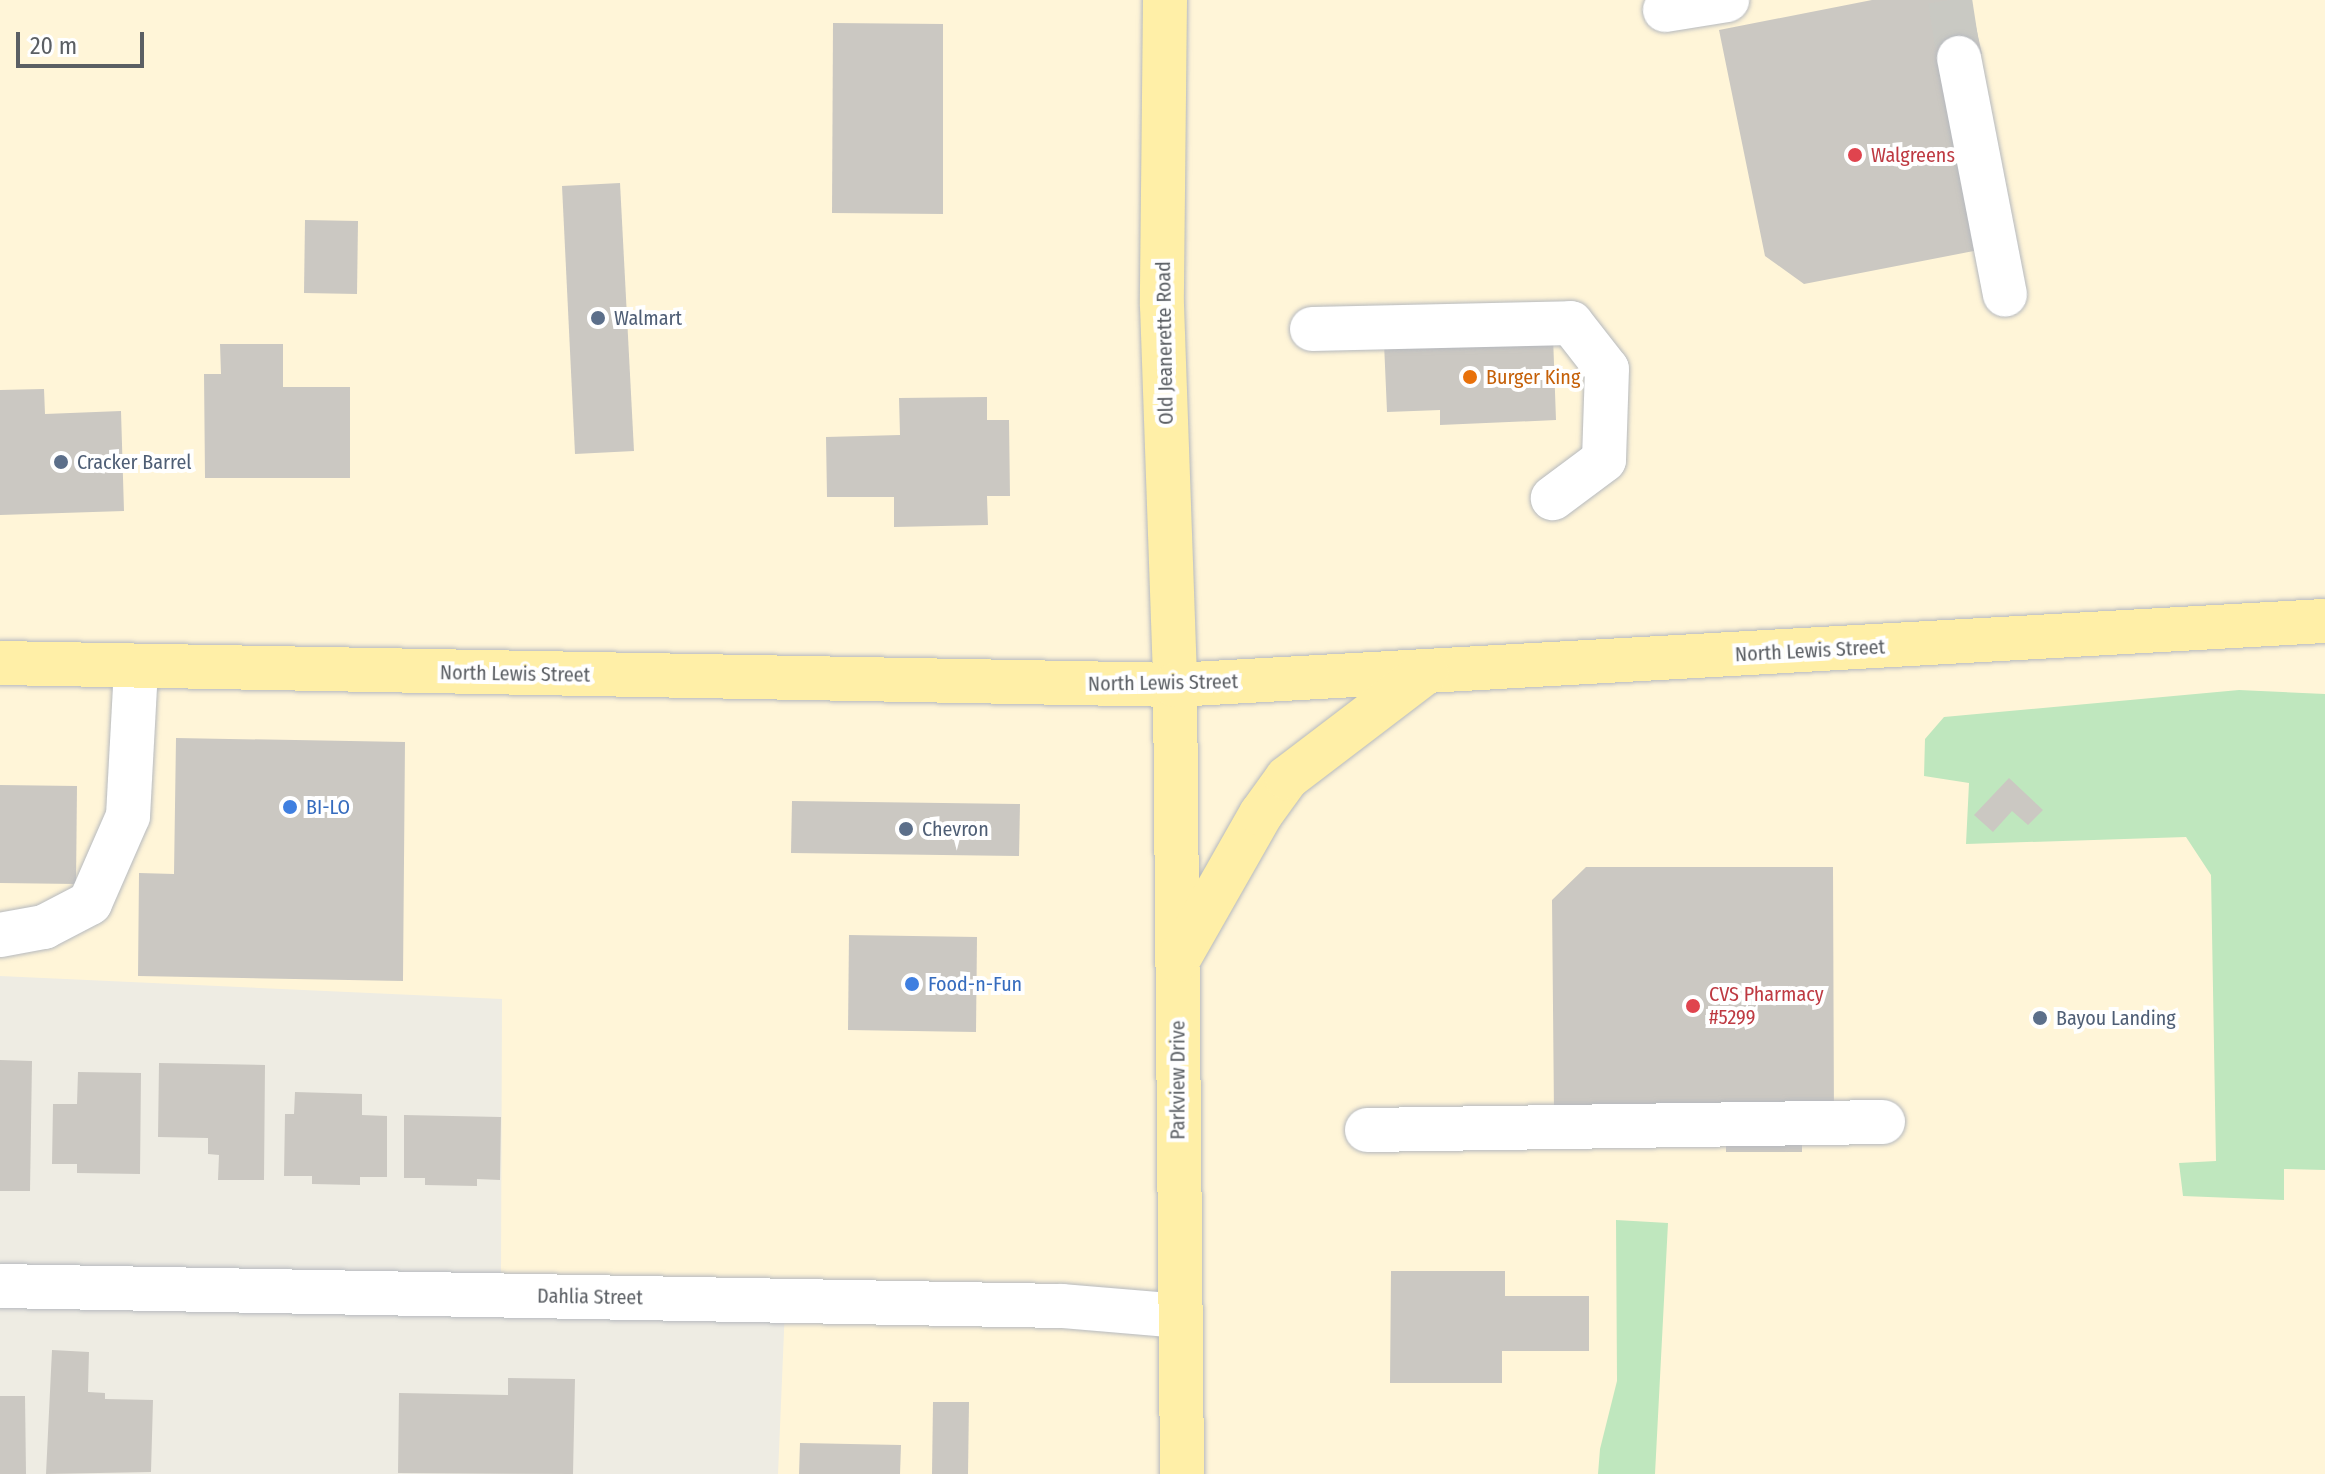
<!DOCTYPE html>
<style>
body{margin:0}
#map{position:relative;width:2325px;height:1474px;overflow:hidden;background:#eeece3;font-family:"Fira Sans Condensed",sans-serif}
div>[style]{position:absolute}
.commercial>*{inset:0;background:#fff5d8}
.green>*{inset:0;background:#bfe7be}
.building>*{inset:0;background:#cbc8c2}
.minor-tunnel>*{height:44px;margin-top:-22px;transform-origin:0;background:repeating-linear-gradient(90deg,#c9c9c3 0 44px,transparent 0 66px)}
.roads{filter:drop-shadow(0 0 2px #b6b9be) drop-shadow(0 0 2px #b6b9be)}
.minor>*{height:44px;margin:-22px;padding:0 22px;transform-origin:22px;border-radius:22px;background:#fff}
.major>*{height:44px;margin:-22px;padding:0 22px;transform-origin:22px;border-radius:22px;background:#ffefa7}
.dots>*{width:22px;height:22px;translate:-50% -50%;box-sizing:border-box;border:4px solid #fff;border-radius:50%}
span{translate:-50% -50%;white-space:nowrap;text-align:center;line-height:1.15;-webkit-text-stroke:8px #fff;paint-order:stroke}
.health-label{font-size:20px;color:#be3a42}
.left{translate:0 -50%;text-align:left}
.service-label{font-size:20px;color:#4e5e75}
.street-label{font-size:20px;color:#5b5f64}
.food-label{font-size:20px;color:#c56008}
.shop-label{font-size:20px;color:#366cbe}
.scale{position:absolute;left:16px;top:32px;width:128px;height:36px;box-sizing:border-box;border:4px solid #5b5f64;border-top:0;padding-left:10px;font-size:24px;line-height:28px;white-space:nowrap;color:#5b5f64;-webkit-text-stroke:6px #fff;paint-order:stroke}
</style>
<div id="map">
<div class="commercial">
<div style="clip-path:polygon(0 0,2325px 0,2325px 1474px,778px 1474px,786px 1284px,501px 1278px,502px 999px,0 976px)"></div>
</div>
<div class="green">
<div style="clip-path:polygon(2239px 690px,2325px 694px,2325px 1170px,2284px 1169px,2284px 1200px,2183px 1196px,2179px 1163px,2216px 1161px,2211px 875px,2186px 837px,1966px 844px,1969px 783px,1924px 776px,1925px 739px,1944px 717px)"></div>
<div style="clip-path:polygon(1616px 1220px,1668px 1223px,1655px 1474px,1598px 1474px,1600px 1449px,1617px 1381px)"></div>
</div>
<div class="building">
<div style="clip-path:polygon(1872px 0,1970px 0,1982px 54px,1946px 61px,1984px 249px,1804px 284px,1765px 256px,1719px 30px)"></div>
<div style="clip-path:polygon(833px 23px,943px 24px,943px 214px,832px 213px)"></div>
<div style="clip-path:polygon(620px 183px,634px 451px,575px 454px,562px 186px)"></div>
<div style="clip-path:polygon(305px 220px,358px 221px,357px 294px,304px 293px)"></div>
<div style="clip-path:polygon(1553px 336px,1556px 420px,1440px 425px,1440px 410px,1387px 412px,1384px 343px)"></div>
<div style="clip-path:polygon(220px 344px,283px 344px,283px 387px,350px 387px,350px 478px,205px 478px,204px 374px,221px 374px)"></div>
<div style="clip-path:polygon(44px 389px,45px 414px,121px 411px,124px 511px,0 515px,0 390px)"></div>
<div style="clip-path:polygon(987px 397px,987px 420px,1009px 420px,1010px 496px,987px 496px,988px 525px,894px 527px,894px 497px,827px 497px,826px 437px,900px 435px,899px 398px)"></div>
<div style="clip-path:polygon(176px 738px,405px 742px,403px 981px,138px 976px,139px 873px,174px 874px)"></div>
<div style="clip-path:polygon(2009px 778px,2043px 810px,2028px 825px,2012px 811px,1993px 832px,1974px 815px)"></div>
<div style="clip-path:polygon(0 785px,77px 786px,76px 884px,0 883px)"></div>
<div style="clip-path:polygon(792px 801px,1020px 804px,1019px 856px,791px 853px)"></div>
<div style="clip-path:polygon(1586px 867px,1833px 867px,1834px 1122px,1802px 1122px,1802px 1152px,1726px 1152px,1726px 1113px,1554px 1114px,1552px 900px)"></div>
<div style="clip-path:polygon(849px 935px,977px 937px,976px 1032px,848px 1030px)"></div>
<div style="clip-path:polygon(0 1060px,32px 1061px,30px 1191px,0 1191px)"></div>
<div style="clip-path:polygon(159px 1063px,265px 1065px,264px 1180px,218px 1180px,219px 1155px,208px 1154px,208px 1138px,158px 1137px)"></div>
<div style="clip-path:polygon(78px 1072px,141px 1073px,140px 1174px,77px 1173px,77px 1164px,52px 1164px,53px 1104px,77px 1104px)"></div>
<div style="clip-path:polygon(295px 1092px,362px 1094px,362px 1115px,387px 1116px,387px 1177px,360px 1177px,360px 1185px,312px 1184px,312px 1176px,284px 1176px,285px 1114px,294px 1114px)"></div>
<div style="clip-path:polygon(404px 1115px,501px 1117px,500px 1180px,477px 1179px,477px 1186px,425px 1185px,425px 1178px,404px 1178px)"></div>
<div style="clip-path:polygon(1391px 1271px,1505px 1271px,1505px 1296px,1589px 1296px,1589px 1351px,1502px 1351px,1502px 1383px,1390px 1383px)"></div>
<div style="clip-path:polygon(52px 1350px,89px 1352px,88px 1392px,105px 1393px,105px 1399px,153px 1400px,151px 1472px,46px 1474px)"></div>
<div style="clip-path:polygon(508px 1378px,575px 1379px,573px 1474px,398px 1473px,399px 1393px,508px 1395px)"></div>
<div style="clip-path:polygon(0 1396px,25px 1396px,26px 1474px,0 1474px)"></div>
<div style="clip-path:polygon(933px 1402px,969px 1402px,968px 1474px,932px 1474px)"></div>
<div style="clip-path:polygon(800px 1443px,901px 1445px,900px 1474px,799px 1474px)"></div>
</div>
<div class="minor-tunnel">
<div style="left:1950px;top:0;width:59px;rotate:81.2deg"></div>
</div>
<div class="roads">
<div class="minor">
<div style="left:1665px;top:10px;width:63px;rotate:-9.2deg"></div>
<div style="left:1959px;top:58px;width:241px;rotate:79deg"></div>
<div style="left:1312px;top:329px;width:259px;rotate:-1.3deg"></div>
<div style="left:1571px;top:323px;width:58px;rotate:52deg"></div>
<div style="left:1607px;top:369px;width:91px;rotate:91.9deg"></div>
<div style="left:1604px;top:460px;width:64px;rotate:143.3deg"></div>
<div style="left:0;top:935px;width:45px;rotate:-10.3deg"></div>
<div style="left:44px;top:927px;width:52px;rotate:-27.6deg"></div>
<div style="left:90px;top:903px;width:95px;rotate:-66.4deg"></div>
<div style="left:128px;top:816px;width:149px;rotate:-86.9deg"></div>
<div style="left:1367px;top:1130px;width:516px;rotate:-0.89deg"></div>
<div style="left:0;top:1286px;width:1062px;rotate:1.08deg"></div>
<div style="left:1062px;top:1306px;width:118px;rotate:4.8deg"></div>
</div>
<div class="major">
<div style="left:1165px;top:0;width:305px;rotate:90.6deg"></div>
<div style="left:1162px;top:305px;width:380px;rotate:88deg"></div>
<div style="left:1175px;top:685px;width:789px;rotate:89.49deg"></div>
<div style="left:0;top:663px;width:1175px;rotate:1.07deg"></div>
<div style="left:1175px;top:685px;width:1152px;rotate:-3.19deg"></div>
<div style="left:1178px;top:960px;width:168px;rotate:-60.4deg"></div>
<div style="left:1261px;top:814px;width:44px;rotate:-54.2deg"></div>
<div style="left:1287px;top:778px;width:175px;rotate:-37.3deg"></div>
</div>
</div>
<div class="dots">
<div style="left:1855px;top:155px;background:#e0444e"></div>
<div style="left:598px;top:318px;background:#5c6f8a"></div>
<div style="left:1470px;top:377px;background:#e8710a"></div>
<div style="left:61px;top:462px;background:#5c6f8a"></div>
<div style="left:290px;top:807px;background:#3f7fe0"></div>
<div style="left:906px;top:829px;background:#5c6f8a"></div>
<div style="left:912px;top:984px;background:#3f7fe0"></div>
<div style="left:1693px;top:1006px;background:#e0444e"></div>
<div style="left:2040px;top:1018px;background:#5c6f8a"></div>
</div>
<div class="health-label">
<span class="left" style="left:1871px;top:155px">Walgreens</span>
<span class="left" style="left:1709px;top:1006px">CVS Pharmacy<br>#5299</span>
</div>
<div class="service-label">
<span class="left" style="left:614px;top:318px">Walmart</span>
<span class="left" style="left:77px;top:462px">Cracker Barrel</span>
<span class="left" style="left:922px;top:829px">Chevron</span>
<span class="left" style="left:2056px;top:1018px">Bayou Landing</span>
</div>
<div class="street-label">
<span style="left:1165px;top:343px;rotate:-91deg">Old Jeanerette Road</span>
<span style="left:1810px;top:651px;rotate:-3deg">North Lewis Street</span>
<span style="left:515px;top:674px;rotate:1deg">North Lewis Street</span>
<span style="left:1163px;top:683px;rotate:-1deg">North Lewis Street</span>
<span style="left:1178px;top:1080px;rotate:-90deg">Parkview Drive</span>
<span style="left:590px;top:1297px;rotate:1deg">Dahlia Street</span>
</div>
<div class="food-label">
<span class="left" style="left:1486px;top:377px">Burger King</span>
</div>
<div class="shop-label">
<span class="left" style="left:306px;top:807px">BI-LO</span>
<span class="left" style="left:928px;top:984px">Food-n-Fun</span>
</div>
<div class="scale">20 m</div>
</div>
